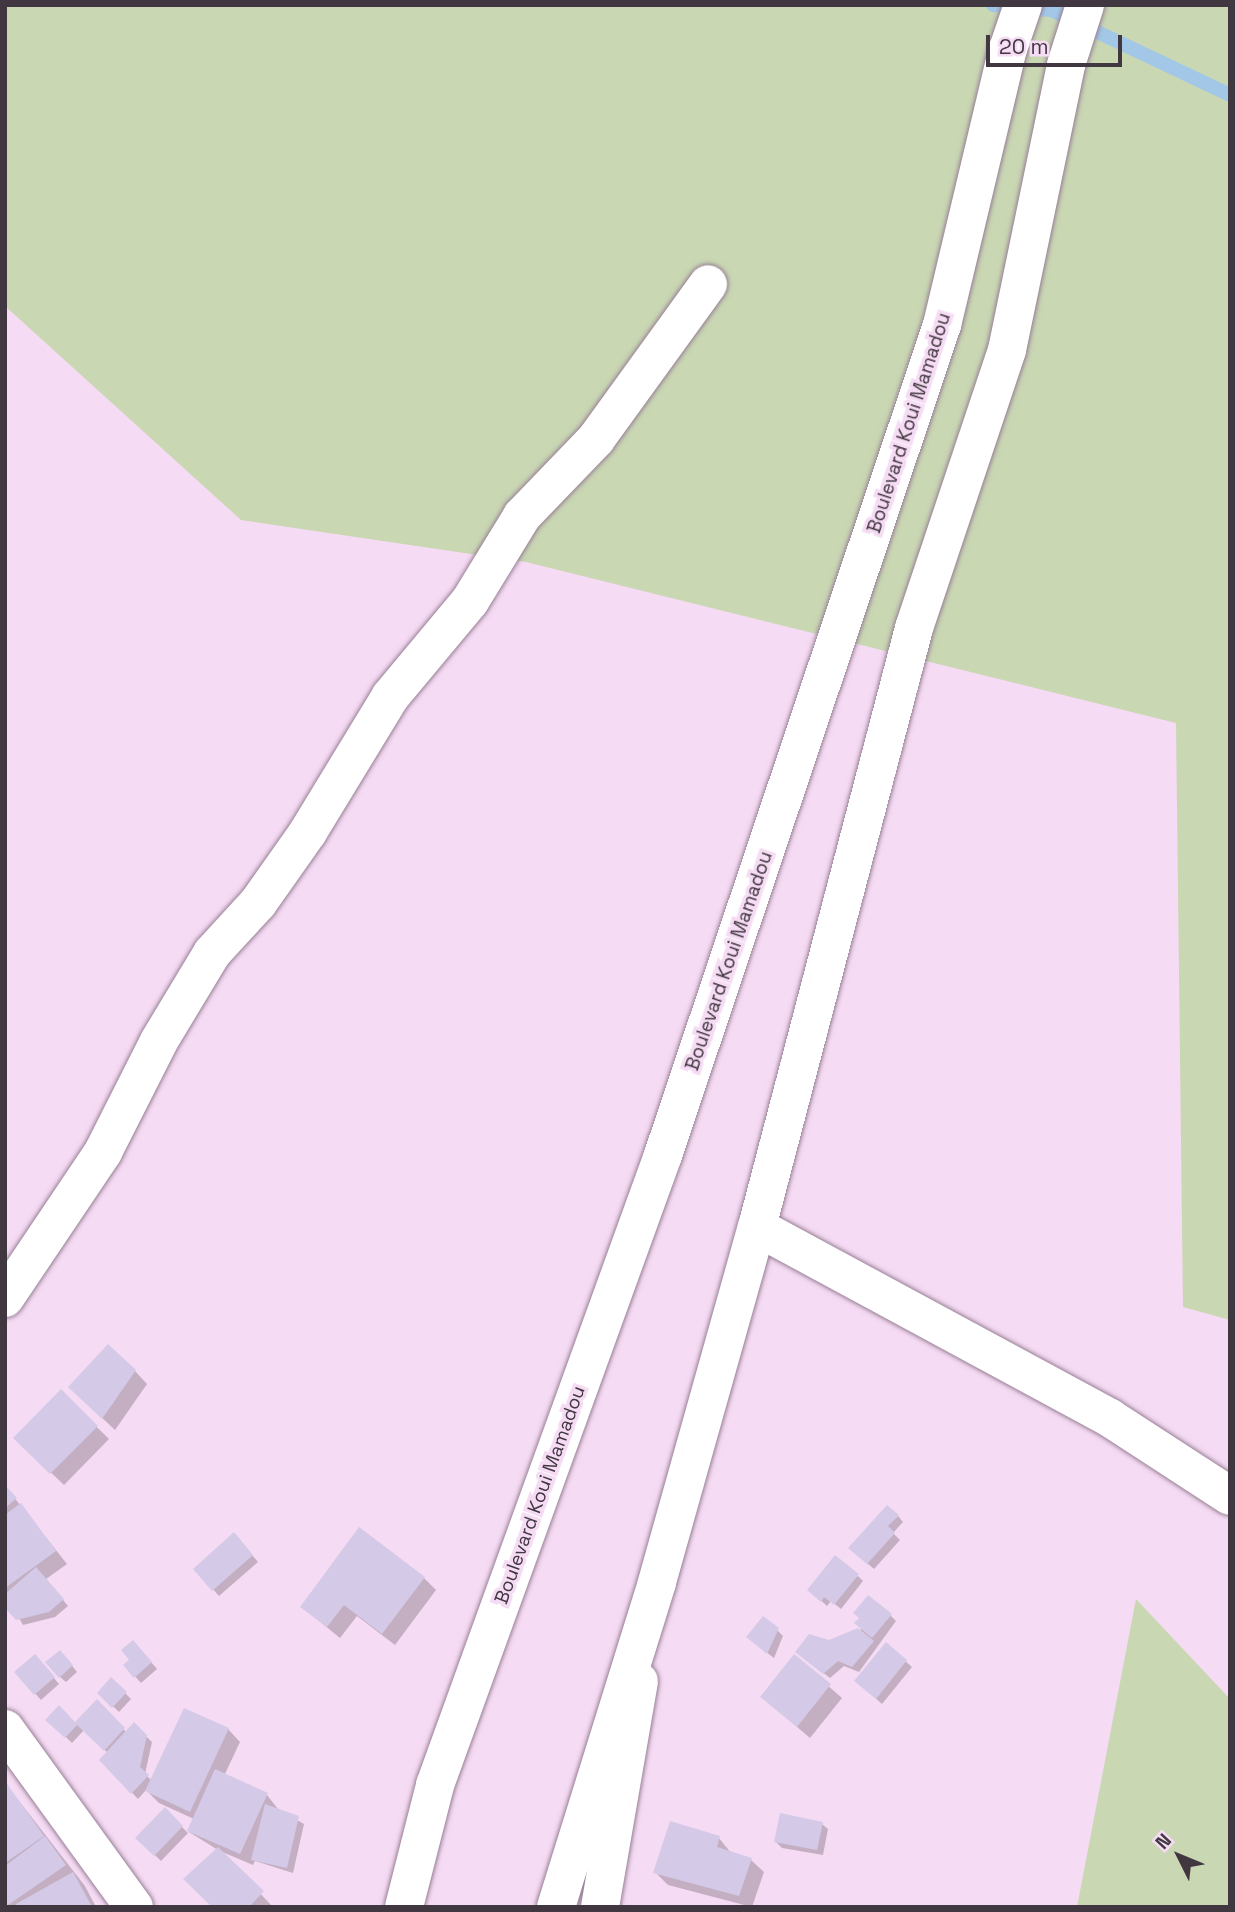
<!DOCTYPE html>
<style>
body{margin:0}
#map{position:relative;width:1235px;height:1912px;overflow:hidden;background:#f5dbf3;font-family:"Space Grotesk",sans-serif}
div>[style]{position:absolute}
.green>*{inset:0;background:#c9d7b3}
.shadow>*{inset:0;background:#0003}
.stream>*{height:14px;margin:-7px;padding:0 7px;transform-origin:7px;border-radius:7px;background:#a3c8e7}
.building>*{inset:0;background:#d4cae8}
.roads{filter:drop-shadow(0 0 2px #977f95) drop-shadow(0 0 2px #977f95)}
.minor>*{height:38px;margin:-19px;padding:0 19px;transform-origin:19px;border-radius:19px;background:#fff}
.major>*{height:38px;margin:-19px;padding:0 19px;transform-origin:19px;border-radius:19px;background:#fff}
span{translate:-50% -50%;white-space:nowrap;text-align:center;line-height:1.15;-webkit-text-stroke:7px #f5dbf3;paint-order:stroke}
.street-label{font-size:19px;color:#413740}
.frame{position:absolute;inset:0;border:7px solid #413740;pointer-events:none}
.north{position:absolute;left:1144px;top:1821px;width:70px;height:70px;-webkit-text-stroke:5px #f5dbf3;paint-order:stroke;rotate:313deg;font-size:19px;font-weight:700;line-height:28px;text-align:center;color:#413740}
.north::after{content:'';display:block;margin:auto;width:24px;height:32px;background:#413740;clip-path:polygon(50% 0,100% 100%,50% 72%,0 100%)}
.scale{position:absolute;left:986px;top:35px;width:136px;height:32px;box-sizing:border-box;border:4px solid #413740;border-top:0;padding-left:9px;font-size:21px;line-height:24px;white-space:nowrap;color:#413740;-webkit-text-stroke:5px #f5dbf3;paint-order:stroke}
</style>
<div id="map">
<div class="green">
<div style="clip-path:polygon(5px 5px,1230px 5px,1230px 1320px,1183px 1307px,1176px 723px,526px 562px,241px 520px,5px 306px)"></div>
<div style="clip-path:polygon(1136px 1599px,1230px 1699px,1230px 1907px,1077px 1907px)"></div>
</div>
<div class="shadow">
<div style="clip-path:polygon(135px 1371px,147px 1384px,115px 1430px,82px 1399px)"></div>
<div style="clip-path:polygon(61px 1392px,109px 1439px,64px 1485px,15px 1438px)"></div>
<div style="clip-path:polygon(5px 1486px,67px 1564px,46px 1579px,68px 1606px,55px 1617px,23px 1625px,5px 1594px)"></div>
<div style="clip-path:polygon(898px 1516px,903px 1522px,893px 1533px,900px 1540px,874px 1569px,856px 1554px)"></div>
<div style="clip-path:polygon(240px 1541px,258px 1562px,219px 1596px,195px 1569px)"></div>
<div style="clip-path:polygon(858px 1576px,863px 1581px,841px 1609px,831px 1601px,827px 1606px,815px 1595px)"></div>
<div style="clip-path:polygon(424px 1578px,436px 1590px,395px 1645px,357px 1616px,340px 1638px,302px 1607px)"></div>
<div style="clip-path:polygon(890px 1615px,896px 1621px,859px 1672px,844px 1666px,830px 1678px,804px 1658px)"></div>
<div style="clip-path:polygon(777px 1630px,783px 1636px,774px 1658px,754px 1643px)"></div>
<div style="clip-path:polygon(886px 1644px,912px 1667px,882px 1704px,863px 1687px)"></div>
<div style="clip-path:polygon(139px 1648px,157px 1669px,141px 1683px,125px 1665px)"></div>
<div style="clip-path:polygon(795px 1657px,842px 1698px,810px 1738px,762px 1697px)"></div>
<div style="clip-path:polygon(66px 1658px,77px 1672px,66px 1682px,60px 1677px)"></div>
<div style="clip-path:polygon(40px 1662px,59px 1684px,41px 1700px,17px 1673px)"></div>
<div style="clip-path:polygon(112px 1680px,131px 1699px,119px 1712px,99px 1693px)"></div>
<div style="clip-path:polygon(97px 1702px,127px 1733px,134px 1725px,152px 1742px,145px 1774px,152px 1781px,228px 1729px,240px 1742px,224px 1776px,267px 1795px,278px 1809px,304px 1824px,293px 1873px,255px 1861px,253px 1865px,220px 1851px,273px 1907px,214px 1907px,218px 1850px,189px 1832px,194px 1819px,159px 1803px,146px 1790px,138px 1799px,102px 1760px,108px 1753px,84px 1730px,72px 1743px,48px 1720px,75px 1724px)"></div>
<div style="clip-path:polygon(5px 1783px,85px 1886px,96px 1907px,5px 1907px)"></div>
<div style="clip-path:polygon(165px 1810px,188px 1833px,161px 1861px,137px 1838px)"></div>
<div style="clip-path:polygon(822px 1824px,828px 1829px,823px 1855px,782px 1848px,776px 1842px)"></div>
<div style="clip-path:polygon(719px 1838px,731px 1853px,751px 1860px,764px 1872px,752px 1907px,668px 1885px,655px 1872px)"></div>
</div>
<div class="stream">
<div style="left:993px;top:5px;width:58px;rotate:4.9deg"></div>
<div style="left:1051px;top:10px;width:198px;rotate:25.4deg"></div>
</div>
<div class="building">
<div style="clip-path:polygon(108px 1344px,136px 1370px,102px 1419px,68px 1387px)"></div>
<div style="clip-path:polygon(61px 1389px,98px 1426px,50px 1474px,13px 1438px)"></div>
<div style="clip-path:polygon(5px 1485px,17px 1498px,5px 1508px)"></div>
<div style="clip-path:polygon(21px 1503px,56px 1551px,5px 1588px,5px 1515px)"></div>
<div style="clip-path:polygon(887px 1505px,899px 1515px,888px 1526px,895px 1533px,867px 1564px,848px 1548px)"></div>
<div style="clip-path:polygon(359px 1527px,425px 1577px,382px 1634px,344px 1605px,327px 1627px,300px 1607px)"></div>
<div style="clip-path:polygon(234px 1532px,253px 1555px,212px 1591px,193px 1569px)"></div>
<div style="clip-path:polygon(835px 1555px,859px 1574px,834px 1605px,824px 1597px,821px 1602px,807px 1590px)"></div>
<div style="clip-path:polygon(36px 1567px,64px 1599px,49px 1612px,16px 1620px,5px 1608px,5px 1594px)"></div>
<div style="clip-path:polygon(868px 1595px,892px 1614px,872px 1638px,854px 1623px,859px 1618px,853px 1613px)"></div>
<div style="clip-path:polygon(763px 1616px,779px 1628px,767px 1654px,746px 1637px)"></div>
<div style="clip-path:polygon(858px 1628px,874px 1641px,852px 1667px,838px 1661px,823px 1674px,795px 1652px,809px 1634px,829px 1640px)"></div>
<div style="clip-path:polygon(133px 1640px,152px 1662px,134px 1678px,123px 1665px,129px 1660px,121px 1650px)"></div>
<div style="clip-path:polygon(886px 1642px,907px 1660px,876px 1699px,854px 1681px)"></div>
<div style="clip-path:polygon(60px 1650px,73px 1665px,59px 1678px,45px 1662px)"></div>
<div style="clip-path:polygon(35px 1654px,55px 1677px,34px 1695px,14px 1672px)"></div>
<div style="clip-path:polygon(794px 1654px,831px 1684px,797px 1727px,760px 1697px)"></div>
<div style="clip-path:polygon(111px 1677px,127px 1692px,112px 1708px,97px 1693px)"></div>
<div style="clip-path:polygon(97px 1699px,125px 1728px,104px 1751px,77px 1725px,65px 1738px,45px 1720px,59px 1705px,75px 1722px)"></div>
<div style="clip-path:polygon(184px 1708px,229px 1728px,190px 1812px,145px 1791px)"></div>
<div style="clip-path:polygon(134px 1722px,147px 1735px,140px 1767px,149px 1775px,131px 1794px,99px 1760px)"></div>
<div style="clip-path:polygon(215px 1769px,268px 1793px,240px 1854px,187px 1831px)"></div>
<div style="clip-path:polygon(5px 1781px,44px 1836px,5px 1863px)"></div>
<div style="clip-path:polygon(265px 1804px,299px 1816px,287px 1868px,251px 1860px)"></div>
<div style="clip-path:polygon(165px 1807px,183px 1826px,154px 1856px,135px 1838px)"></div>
<div style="clip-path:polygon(780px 1813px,823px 1822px,817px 1850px,774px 1842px)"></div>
<div style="clip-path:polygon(670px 1821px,720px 1836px,717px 1847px,752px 1858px,739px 1896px,653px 1873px)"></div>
<div style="clip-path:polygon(45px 1836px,66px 1865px,5px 1907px,5px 1866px)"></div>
<div style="clip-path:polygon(218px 1847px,264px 1891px,251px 1905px,212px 1907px,183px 1879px)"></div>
<div style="clip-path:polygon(73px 1872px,92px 1907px,17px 1907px,16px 1904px)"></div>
</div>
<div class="roads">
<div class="minor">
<div style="left:757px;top:1227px;width:401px;rotate:28.4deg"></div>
<div style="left:1110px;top:1418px;width:143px;rotate:33deg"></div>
<div style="left:5px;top:1298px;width:176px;rotate:-56.1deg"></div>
<div style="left:103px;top:1152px;width:124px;rotate:-63.2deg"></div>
<div style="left:159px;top:1041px;width:103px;rotate:-58.9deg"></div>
<div style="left:212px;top:953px;width:68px;rotate:-47.4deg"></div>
<div style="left:258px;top:903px;width:87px;rotate:-54.8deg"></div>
<div style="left:308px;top:832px;width:158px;rotate:-58.7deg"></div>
<div style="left:390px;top:697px;width:125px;rotate:-50.2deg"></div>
<div style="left:470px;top:601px;width:100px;rotate:-58.5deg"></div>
<div style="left:522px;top:516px;width:107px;rotate:-46.1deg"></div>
<div style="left:596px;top:439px;width:191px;rotate:-54.1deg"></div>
<div style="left:5px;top:1729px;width:220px;rotate:54.1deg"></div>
<div style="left:600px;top:1907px;width:229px;rotate:-80.2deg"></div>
</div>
<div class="major">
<div style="left:404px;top:1907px;width:126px;rotate:-75.7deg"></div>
<div style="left:435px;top:1785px;width:670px;rotate:-70.1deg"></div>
<div style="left:663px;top:1155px;width:876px;rotate:-71.42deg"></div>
<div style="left:942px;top:325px;width:284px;rotate:-76.6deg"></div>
<div style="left:1008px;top:49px;width:46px;rotate:-71.2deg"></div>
<div style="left:556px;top:1907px;width:340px;rotate:-72.7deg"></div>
<div style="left:657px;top:1582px;width:369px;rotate:-74.3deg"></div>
<div style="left:757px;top:1227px;width:619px;rotate:-75.31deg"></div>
<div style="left:914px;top:628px;width:293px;rotate:-71.5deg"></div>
<div style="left:1007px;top:350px;width:291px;rotate:-78.3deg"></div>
<div style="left:1066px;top:65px;width:63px;rotate:-72.4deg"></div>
</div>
</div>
<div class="street-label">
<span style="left:909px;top:423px;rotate:-72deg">Boulevard Koui Mamadou</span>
<span style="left:729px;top:961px;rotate:-71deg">Boulevard Koui Mamadou</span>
<span style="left:540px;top:1495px;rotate:-70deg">Boulevard Koui Mamadou</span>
</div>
<div class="frame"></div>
<div class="north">N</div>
<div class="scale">20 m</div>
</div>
